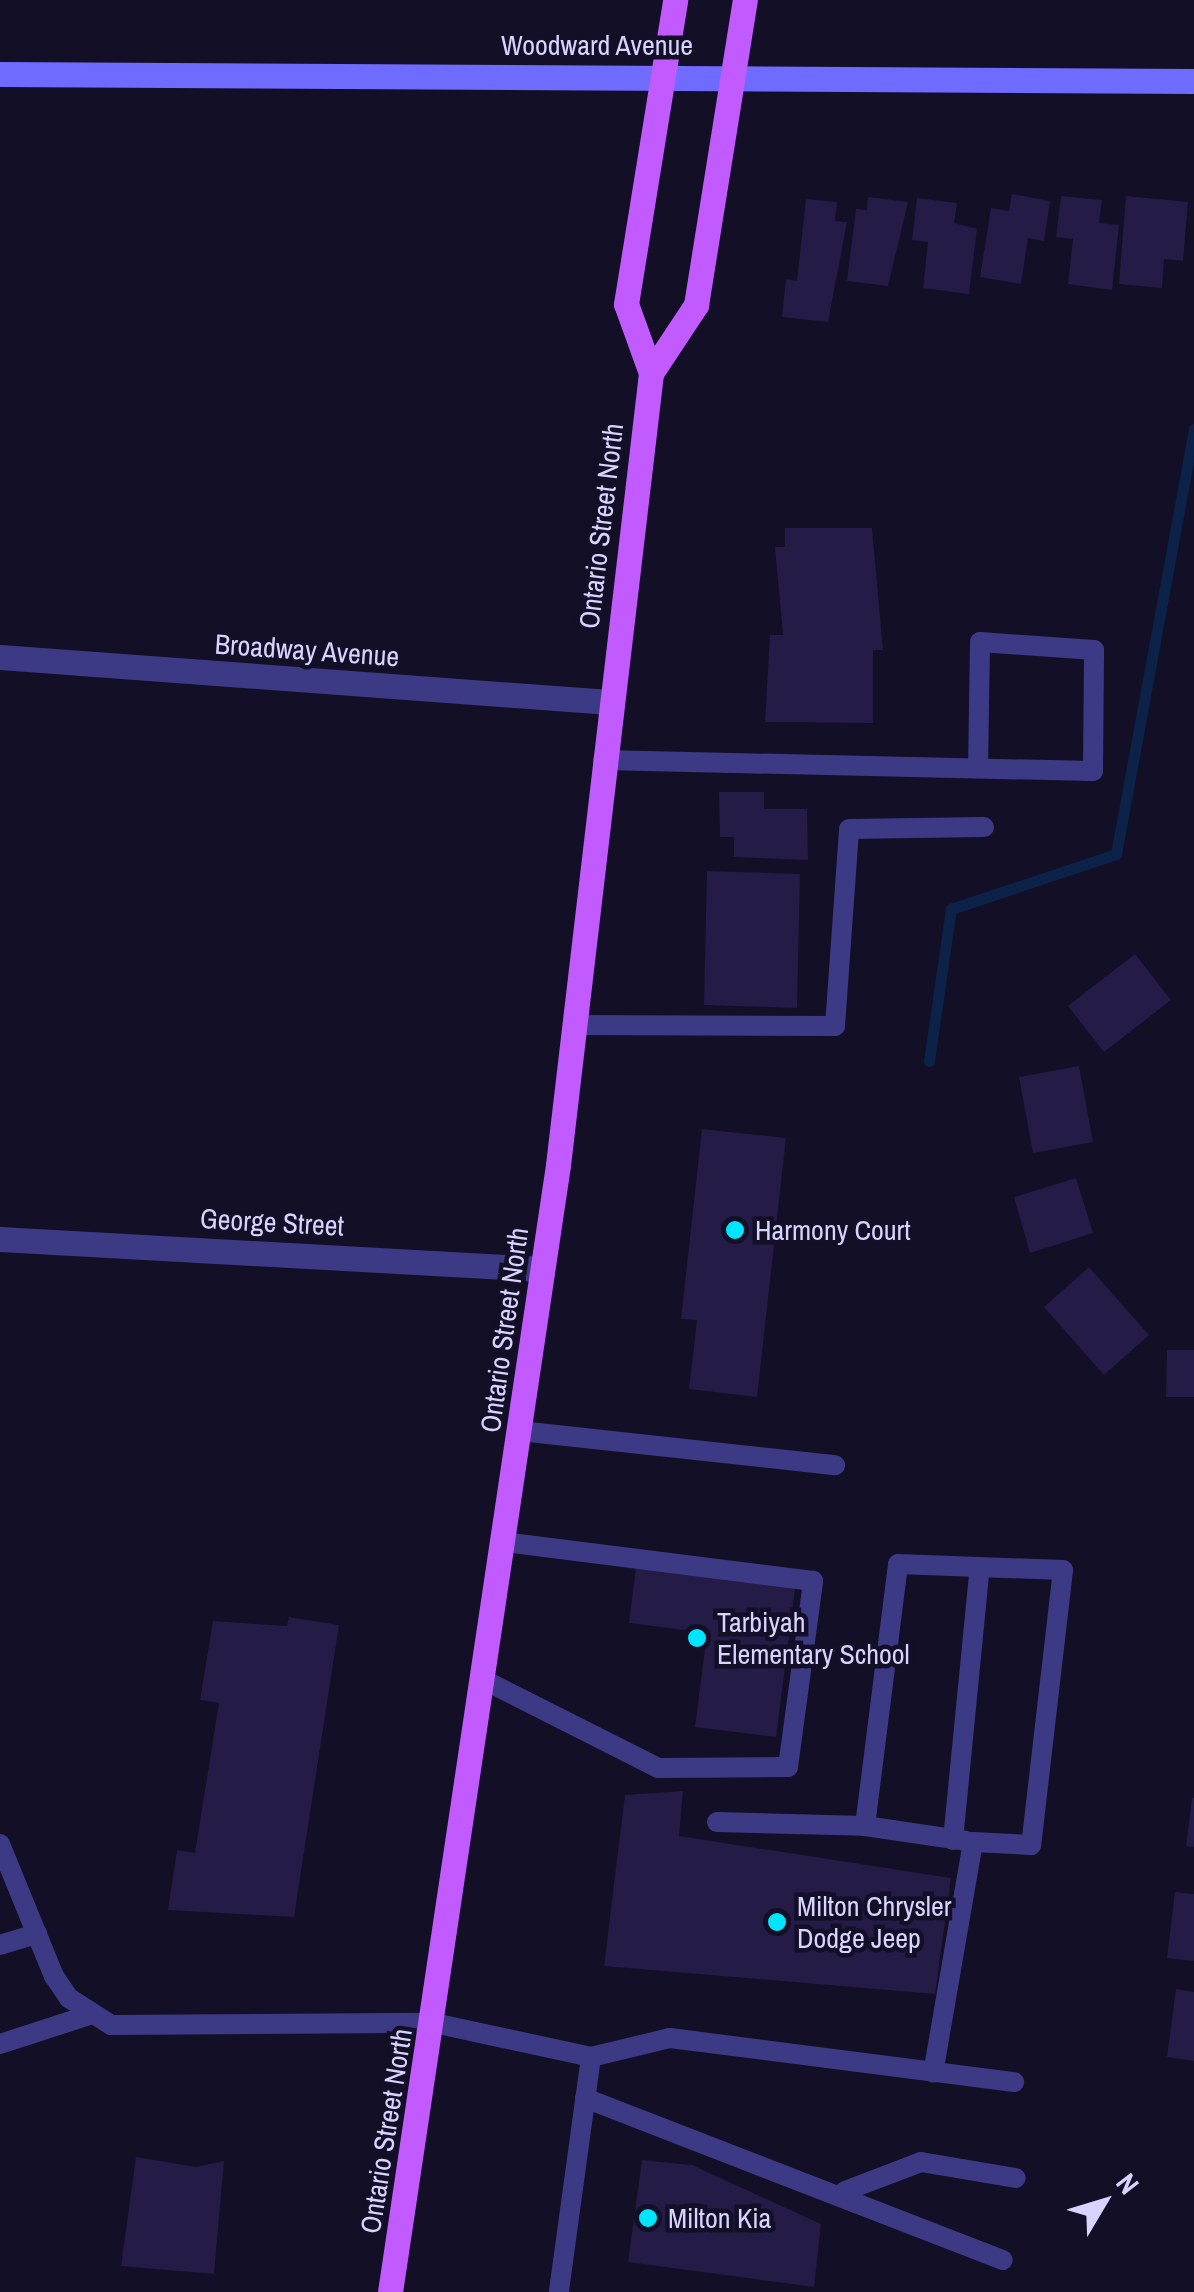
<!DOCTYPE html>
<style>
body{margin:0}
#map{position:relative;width:1194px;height:2292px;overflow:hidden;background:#130f26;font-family:"Archivo Narrow",sans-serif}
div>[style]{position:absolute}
.stream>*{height:11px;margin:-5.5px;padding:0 5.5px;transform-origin:5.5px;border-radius:5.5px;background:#0c2248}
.building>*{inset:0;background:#241b47}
.lane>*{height:20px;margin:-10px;padding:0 10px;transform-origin:10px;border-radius:10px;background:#3d3a85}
.street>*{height:25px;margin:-12.5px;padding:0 12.5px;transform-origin:12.5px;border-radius:12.5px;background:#3d3a85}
.secondary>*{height:25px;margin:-12.5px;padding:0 12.5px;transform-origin:12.5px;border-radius:12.5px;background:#6f6bff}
.primary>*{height:25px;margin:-12.5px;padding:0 12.5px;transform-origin:12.5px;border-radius:12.5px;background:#c25bff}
.dots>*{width:28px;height:28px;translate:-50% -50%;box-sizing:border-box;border:5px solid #130f26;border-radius:50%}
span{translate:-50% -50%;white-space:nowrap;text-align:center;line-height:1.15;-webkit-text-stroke:9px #130f26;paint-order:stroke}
.street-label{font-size:28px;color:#d9d4ff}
.poi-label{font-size:28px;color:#d9d4ff}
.left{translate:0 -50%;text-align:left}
.north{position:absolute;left:1054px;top:2152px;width:100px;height:100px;-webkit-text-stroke:8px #130f26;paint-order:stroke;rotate:52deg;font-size:28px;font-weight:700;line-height:40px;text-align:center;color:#d9d4ff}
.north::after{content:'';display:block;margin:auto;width:35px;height:45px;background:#d9d4ff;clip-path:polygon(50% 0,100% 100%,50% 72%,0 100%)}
</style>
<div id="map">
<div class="stream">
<div style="left:929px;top:1061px;width:154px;rotate:-81.8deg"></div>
<div style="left:951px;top:909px;width:174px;rotate:-18.4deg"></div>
<div style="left:1116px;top:854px;width:432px;rotate:-79.6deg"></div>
</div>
<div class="building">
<div style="clip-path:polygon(1012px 194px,1050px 201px,1044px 241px,1028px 238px,1021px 284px,980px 277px,991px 208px,1009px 211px)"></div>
<div style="clip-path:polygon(1061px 196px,1102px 200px,1099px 223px,1119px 225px,1112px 290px,1068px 284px,1073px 239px,1056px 237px)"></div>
<div style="clip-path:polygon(1126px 196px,1188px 202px,1183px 261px,1164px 259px,1162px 288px,1119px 284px)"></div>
<div style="clip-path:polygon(868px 197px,908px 202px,888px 286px,847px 281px,856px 209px,867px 210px)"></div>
<div style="clip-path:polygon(917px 198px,957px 203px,954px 223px,977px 229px,969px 294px,923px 288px,928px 242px,912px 240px)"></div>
<div style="clip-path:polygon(806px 199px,837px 202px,835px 221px,847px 222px,828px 322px,782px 317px,786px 279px,797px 281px)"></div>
<div style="clip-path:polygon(785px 528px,872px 528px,883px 650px,873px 650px,873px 723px,765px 722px,770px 635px,783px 635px,775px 547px,785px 547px)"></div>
<div style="clip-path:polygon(719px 792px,764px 792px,764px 809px,807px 809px,808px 860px,734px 857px,734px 837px,720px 837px)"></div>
<div style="clip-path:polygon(707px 871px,800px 874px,797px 1008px,704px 1005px)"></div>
<div style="clip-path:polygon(1135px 954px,1171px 1000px,1104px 1052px,1068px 1006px)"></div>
<div style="clip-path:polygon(1079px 1066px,1093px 1142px,1033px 1153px,1019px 1077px)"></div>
<div style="clip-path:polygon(702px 1129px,786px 1138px,757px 1397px,689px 1389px,697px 1320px,681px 1319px)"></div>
<div style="clip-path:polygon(1076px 1178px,1093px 1233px,1030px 1253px,1014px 1197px)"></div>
<div style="clip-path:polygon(1089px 1267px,1149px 1335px,1104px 1375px,1044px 1307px)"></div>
<div style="clip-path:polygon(1167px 1350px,1194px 1350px,1194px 1397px,1166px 1397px)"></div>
<div style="clip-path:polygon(636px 1567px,795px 1588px,776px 1737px,695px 1727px,707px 1633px,629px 1623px)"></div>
<div style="clip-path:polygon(289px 1617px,339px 1625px,294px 1917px,168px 1910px,177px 1850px,195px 1853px,219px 1703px,200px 1700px,213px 1621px,287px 1626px)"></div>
<div style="clip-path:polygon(683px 1791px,679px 1836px,951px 1878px,935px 1994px,604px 1966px,625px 1795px)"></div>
<div style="clip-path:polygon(1192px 1798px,1194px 1798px,1194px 1847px,1186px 1846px)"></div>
<div style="clip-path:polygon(1175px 1892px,1194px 1894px,1194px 1961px,1167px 1958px)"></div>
<div style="clip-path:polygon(1176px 1989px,1194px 1992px,1194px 2061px,1167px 2057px)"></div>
<div style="clip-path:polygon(136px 2157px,196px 2167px,224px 2161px,214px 2274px,121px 2266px)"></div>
<div style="clip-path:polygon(642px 2160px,692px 2165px,821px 2224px,814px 2287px,628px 2262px)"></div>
</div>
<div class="lane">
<div style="left:603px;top:760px;width:490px;rotate:1.3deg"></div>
<div style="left:1093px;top:771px;width:121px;rotate:-89.5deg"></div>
<div style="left:1094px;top:650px;width:114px;rotate:-176deg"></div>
<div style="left:980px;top:642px;width:125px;rotate:90.9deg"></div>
<div style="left:573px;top:1025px;width:262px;rotate:0.2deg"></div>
<div style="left:835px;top:1026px;width:197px;rotate:-85.9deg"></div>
<div style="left:849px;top:829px;width:135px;rotate:-0.8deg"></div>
<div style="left:520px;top:1431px;width:317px;rotate:6.2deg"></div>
<div style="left:486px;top:1681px;width:193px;rotate:26.8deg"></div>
<div style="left:658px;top:1768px;width:130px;rotate:-0.4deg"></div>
<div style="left:788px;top:1767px;width:188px;rotate:-82.3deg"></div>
<div style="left:813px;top:1581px;width:309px;rotate:-172.8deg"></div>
<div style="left:717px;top:1822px;width:148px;rotate:1.5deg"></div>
<div style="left:865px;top:1826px;width:102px;rotate:8.4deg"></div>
<div style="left:865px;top:1826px;width:264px;rotate:-82.8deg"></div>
<div style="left:898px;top:1564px;width:165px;rotate:2.1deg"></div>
<div style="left:1063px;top:1570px;width:277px;rotate:96.6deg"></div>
<div style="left:1031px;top:1845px;width:58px;rotate:-177deg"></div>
<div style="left:973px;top:1842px;width:234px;rotate:99.8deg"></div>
<div style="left:953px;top:1840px;width:274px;rotate:-84.4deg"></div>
<div style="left:0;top:1844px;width:143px;rotate:67.8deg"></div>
<div style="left:54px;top:1976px;width:27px;rotate:56deg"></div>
<div style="left:69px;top:1998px;width:50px;rotate:32.7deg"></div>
<div style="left:111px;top:2025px;width:323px;rotate:-0.4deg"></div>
<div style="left:434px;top:2023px;width:161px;rotate:12.2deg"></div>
<div style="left:591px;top:2057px;width:237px;rotate:97.8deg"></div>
<div style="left:0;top:1945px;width:39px;rotate:-17deg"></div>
<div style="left:0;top:2044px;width:94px;rotate:-18deg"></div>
<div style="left:591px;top:2057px;width:81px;rotate:-13.5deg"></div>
<div style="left:670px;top:2038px;width:347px;rotate:7.3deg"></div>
<div style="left:585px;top:2098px;width:448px;rotate:21.2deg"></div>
<div style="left:845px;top:2191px;width:81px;rotate:-20.9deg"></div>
<div style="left:921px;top:2162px;width:96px;rotate:9.6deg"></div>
</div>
<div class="street">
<div style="left:0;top:657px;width:611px;rotate:4.23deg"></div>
<div style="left:0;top:1239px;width:542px;rotate:3.17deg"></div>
</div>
<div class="secondary">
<div style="left:0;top:74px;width:1194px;rotate:0.34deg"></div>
</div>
<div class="primary">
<div style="left:651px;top:373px;width:73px;rotate:-109.9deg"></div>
<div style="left:626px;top:304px;width:308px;rotate:-80.8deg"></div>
<div style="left:390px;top:2292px;width:1139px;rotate:-81.52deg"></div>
<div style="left:558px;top:1165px;width:797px;rotate:-83.3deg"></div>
<div style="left:651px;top:373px;width:82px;rotate:-56.5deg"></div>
<div style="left:696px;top:305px;width:309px;rotate:-80.9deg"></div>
</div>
<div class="dots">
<div style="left:735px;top:1230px;background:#00e5ff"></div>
<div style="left:697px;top:1638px;background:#00e5ff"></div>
<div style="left:777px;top:1922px;background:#00e5ff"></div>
<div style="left:648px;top:2218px;background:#00e5ff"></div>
</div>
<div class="street-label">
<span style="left:597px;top:45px">Woodward Avenue</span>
<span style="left:601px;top:526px;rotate:-83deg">Ontario Street North</span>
<span style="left:307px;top:650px;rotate:4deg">Broadway Avenue</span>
<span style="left:272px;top:1222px;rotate:3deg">George Street</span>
<span style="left:504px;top:1330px;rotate:-82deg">Ontario Street North</span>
<span style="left:386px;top:2131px;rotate:-81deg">Ontario Street North</span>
</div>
<div class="poi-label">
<span class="left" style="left:755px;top:1230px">Harmony Court</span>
<span class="left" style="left:717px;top:1638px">Tarbiyah<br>Elementary School</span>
<span class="left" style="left:797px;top:1922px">Milton Chrysler<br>Dodge Jeep</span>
<span class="left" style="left:668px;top:2218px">Milton Kia</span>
</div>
<div class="north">N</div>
</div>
